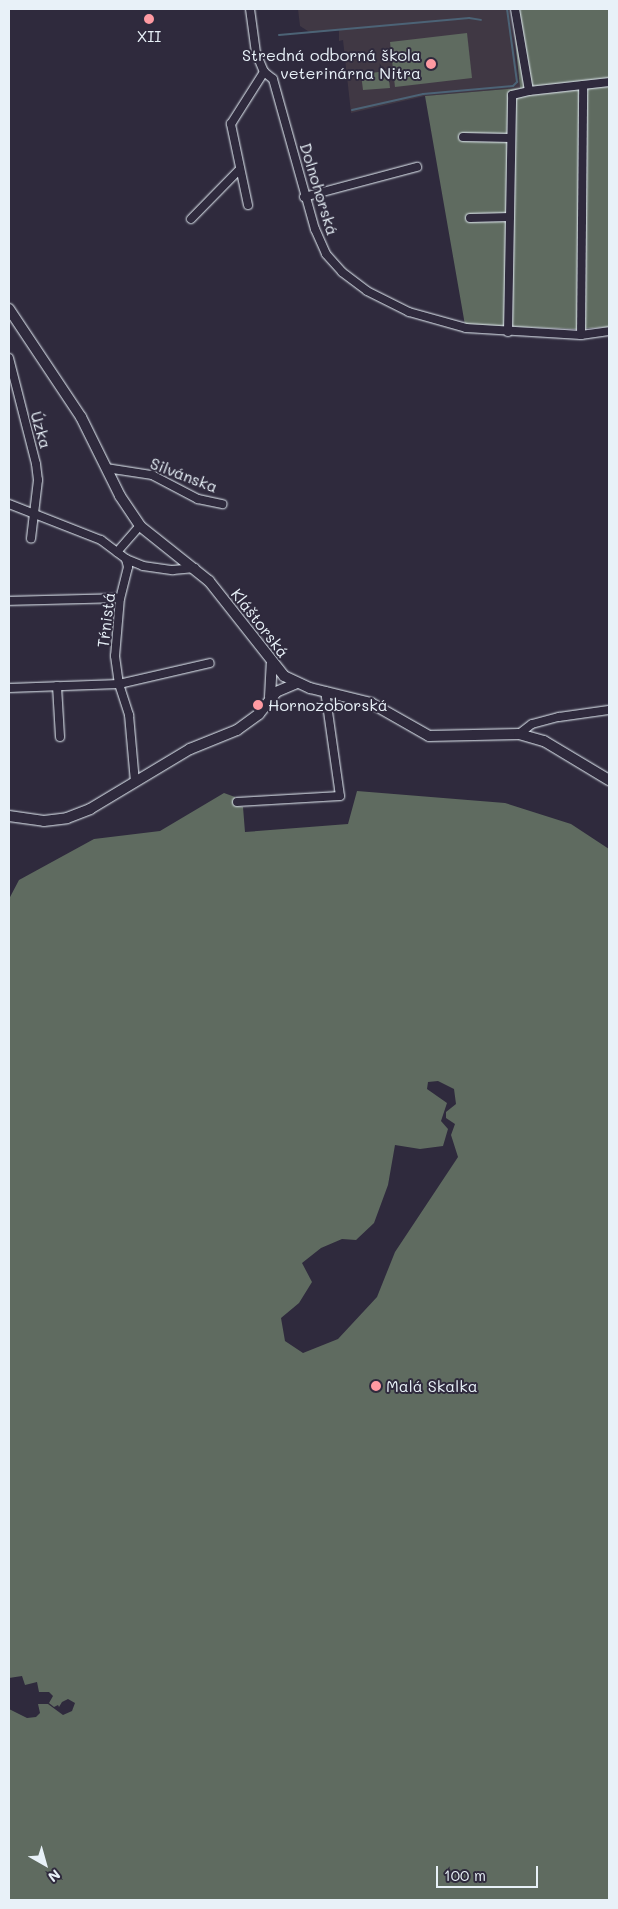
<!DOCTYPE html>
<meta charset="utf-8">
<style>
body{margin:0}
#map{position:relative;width:618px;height:1909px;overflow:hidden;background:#2f2a3d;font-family:Mali,sans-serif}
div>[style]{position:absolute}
.built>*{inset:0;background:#403844}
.green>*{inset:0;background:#5f6b60}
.stream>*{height:2px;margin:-1px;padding:0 1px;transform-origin:1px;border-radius:1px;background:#4c6376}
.roads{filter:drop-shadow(0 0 1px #e8f1f8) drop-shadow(0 0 1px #e8f1f8)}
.minor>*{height:8px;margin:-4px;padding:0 4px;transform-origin:4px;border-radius:4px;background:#2f2a3d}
.tertiary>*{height:10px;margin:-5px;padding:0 5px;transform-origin:5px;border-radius:5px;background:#2f2a3d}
.dots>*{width:14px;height:14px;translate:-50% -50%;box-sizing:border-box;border:2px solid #2f2a3d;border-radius:50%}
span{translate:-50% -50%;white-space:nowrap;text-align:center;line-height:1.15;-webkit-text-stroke:4px #2f2a3d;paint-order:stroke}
.poi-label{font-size:16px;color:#e8f1f8}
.right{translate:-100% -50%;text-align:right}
.left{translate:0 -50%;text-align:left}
.street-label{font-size:16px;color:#e8f1f8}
.frame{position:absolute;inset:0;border:10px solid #e8f1f8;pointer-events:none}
.north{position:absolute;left:20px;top:1839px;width:50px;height:50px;-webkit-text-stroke:4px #2f2a3d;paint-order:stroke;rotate:142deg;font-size:14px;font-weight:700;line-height:20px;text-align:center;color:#e8f1f8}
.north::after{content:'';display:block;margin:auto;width:18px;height:22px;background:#e8f1f8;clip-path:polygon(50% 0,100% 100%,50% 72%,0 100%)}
.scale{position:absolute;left:436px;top:1866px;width:102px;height:22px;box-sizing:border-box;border:2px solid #e8f1f8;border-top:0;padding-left:6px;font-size:15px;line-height:18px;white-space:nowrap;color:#e8f1f8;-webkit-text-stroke:4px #2f2a3d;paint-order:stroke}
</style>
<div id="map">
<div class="built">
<div style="clip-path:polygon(298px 9px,509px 9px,520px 88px,425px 96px,351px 113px,343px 40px,339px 41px,339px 30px,311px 33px,300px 26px)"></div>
</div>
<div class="green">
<div style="clip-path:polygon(512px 9px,609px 9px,609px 327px,575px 329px,465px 325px,425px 96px,520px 88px)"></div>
<div style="clip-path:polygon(467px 33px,472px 78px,395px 87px,390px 42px)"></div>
<div style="clip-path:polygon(388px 71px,390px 88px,363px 90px,361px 74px)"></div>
<div style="clip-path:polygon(evenodd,357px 791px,505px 803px,571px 824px,609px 849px,609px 1900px,9px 1900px,9px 1709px,27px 1718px,36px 1717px,40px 1713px,38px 1704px,48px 1704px,63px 1715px,72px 1711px,75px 1703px,68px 1699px,62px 1702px,59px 1707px,58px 1705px,54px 1707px,49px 1703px,53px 1696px,49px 1692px,39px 1692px,37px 1682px,25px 1685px,22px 1676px,9px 1678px,9px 899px,19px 880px,94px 839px,160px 831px,224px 793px,235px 797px,236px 806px,243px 807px,245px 832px,348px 824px,357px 791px,438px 1081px,454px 1089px,456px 1104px,446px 1112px,446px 1118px,455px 1124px,451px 1135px,458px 1157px,395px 1252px,377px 1297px,338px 1339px,303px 1353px,285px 1341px,281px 1318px,299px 1303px,312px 1282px,302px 1263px,321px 1248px,342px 1239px,356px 1240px,374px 1223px,388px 1185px,395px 1145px,420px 1149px,443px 1146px,448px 1129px,441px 1121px,447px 1103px,427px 1089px,428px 1082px,438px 1081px)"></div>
</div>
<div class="stream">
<div style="left:279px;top:35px;width:191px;rotate:-5.1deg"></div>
<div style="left:469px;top:18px;width:12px;rotate:9deg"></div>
<div style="left:352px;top:110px;width:73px;rotate:-12.7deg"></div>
<div style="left:423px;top:94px;width:90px;rotate:-5.1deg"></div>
<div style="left:513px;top:86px;width:6px;rotate:-45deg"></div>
<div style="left:517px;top:82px;width:74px;rotate:-97.8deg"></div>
</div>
<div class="roads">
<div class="minor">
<div style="left:250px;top:9px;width:44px;rotate:82.2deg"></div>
<div style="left:256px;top:53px;width:21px;rotate:67deg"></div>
<div style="left:264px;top:72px;width:11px;rotate:38deg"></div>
<div style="left:273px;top:79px;width:156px;rotate:74.4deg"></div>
<div style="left:315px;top:229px;width:27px;rotate:66deg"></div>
<div style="left:326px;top:254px;width:24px;rotate:48deg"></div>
<div style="left:342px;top:272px;width:31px;rotate:37deg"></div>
<div style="left:367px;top:291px;width:47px;rotate:26.6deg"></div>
<div style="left:409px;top:312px;width:59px;rotate:15.7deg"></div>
<div style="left:466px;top:328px;width:115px;rotate:3.5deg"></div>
<div style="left:581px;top:335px;width:28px;rotate:-8deg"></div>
<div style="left:515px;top:9px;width:83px;rotate:80.3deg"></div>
<div style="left:529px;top:91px;width:81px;rotate:-6.4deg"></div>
<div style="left:463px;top:137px;width:48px;rotate:1.2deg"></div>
<div style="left:304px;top:197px;width:117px;rotate:-14.9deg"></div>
<div style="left:248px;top:205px;width:83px;rotate:-101.9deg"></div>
<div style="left:231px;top:124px;width:62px;rotate:-57.6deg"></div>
<div style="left:470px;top:218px;width:40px;rotate:-1.4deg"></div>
<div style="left:191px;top:219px;width:69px;rotate:-45.6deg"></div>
<div style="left:508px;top:332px;width:237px;rotate:-89deg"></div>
<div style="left:512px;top:95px;width:17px;rotate:-13deg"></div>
<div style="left:581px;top:335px;width:250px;rotate:-89.5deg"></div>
<div style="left:9px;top:358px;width:109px;rotate:75.7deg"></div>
<div style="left:36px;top:464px;width:16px;rotate:83deg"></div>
<div style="left:38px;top:480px;width:59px;rotate:96.8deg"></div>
<div style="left:106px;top:468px;width:47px;rotate:8.7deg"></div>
<div style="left:152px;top:475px;width:52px;rotate:27.6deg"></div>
<div style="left:198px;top:499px;width:25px;rotate:12deg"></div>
<div style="left:9px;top:504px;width:99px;rotate:21.4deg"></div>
<div style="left:101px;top:540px;width:31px;rotate:37deg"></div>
<div style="left:126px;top:559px;width:18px;rotate:22deg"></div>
<div style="left:143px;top:566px;width:30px;rotate:8deg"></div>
<div style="left:173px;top:570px;width:22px;rotate:-5deg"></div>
<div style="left:117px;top:552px;width:35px;rotate:-49deg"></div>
<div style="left:126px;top:559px;width:8px;rotate:76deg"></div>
<div style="left:128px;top:567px;width:32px;rotate:104deg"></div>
<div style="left:120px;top:598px;width:58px;rotate:94.9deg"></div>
<div style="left:115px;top:656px;width:28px;rotate:82deg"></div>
<div style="left:119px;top:684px;width:33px;rotate:72deg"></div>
<div style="left:129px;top:715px;width:67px;rotate:84.9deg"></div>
<div style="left:9px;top:601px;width:111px;rotate:-1.5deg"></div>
<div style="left:57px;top:686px;width:51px;rotate:86.6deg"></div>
<div style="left:9px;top:688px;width:110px;rotate:-2.1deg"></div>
<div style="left:119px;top:684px;width:93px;rotate:-13deg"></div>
<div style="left:519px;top:734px;width:16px;rotate:-38deg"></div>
<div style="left:532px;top:724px;width:28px;rotate:-15deg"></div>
<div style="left:559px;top:717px;width:50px;rotate:-8deg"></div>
<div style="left:237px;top:802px;width:103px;rotate:-3.3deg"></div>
<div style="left:340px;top:796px;width:106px;rotate:-98.1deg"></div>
</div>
<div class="tertiary">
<div style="left:9px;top:309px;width:130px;rotate:56.3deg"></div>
<div style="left:81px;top:417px;width:88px;rotate:63.7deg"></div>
<div style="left:120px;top:496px;width:36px;rotate:56deg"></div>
<div style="left:140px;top:526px;width:88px;rotate:38.6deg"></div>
<div style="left:209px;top:581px;width:121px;rotate:51.7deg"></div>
<div style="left:284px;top:676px;width:29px;rotate:25deg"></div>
<div style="left:310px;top:688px;width:63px;rotate:13.8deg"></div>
<div style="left:371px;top:703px;width:67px;rotate:29.6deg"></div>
<div style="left:429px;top:736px;width:90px;rotate:-1.3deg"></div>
<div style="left:519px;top:734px;width:26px;rotate:16deg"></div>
<div style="left:544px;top:741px;width:76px;rotate:31deg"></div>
<div style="left:270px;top:697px;width:33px;rotate:-87deg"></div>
<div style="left:9px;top:816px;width:35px;rotate:8deg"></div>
<div style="left:44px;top:821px;width:23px;rotate:-7deg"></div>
<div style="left:67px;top:818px;width:25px;rotate:-21deg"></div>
<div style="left:90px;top:809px;width:117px;rotate:-31deg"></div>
<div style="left:190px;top:749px;width:51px;rotate:-22deg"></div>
<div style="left:237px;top:730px;width:27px;rotate:-36deg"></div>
<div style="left:259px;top:714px;width:28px;rotate:-52deg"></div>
<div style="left:276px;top:692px;width:23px;rotate:-23deg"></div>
</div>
</div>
<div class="dots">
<div style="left:149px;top:19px;background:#ff9aa2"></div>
<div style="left:431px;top:64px;background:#ff9aa2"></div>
<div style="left:258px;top:705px;background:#ff9aa2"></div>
<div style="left:376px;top:1386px;background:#ff9aa2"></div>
</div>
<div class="poi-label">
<span style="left:149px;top:36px">XII</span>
<span class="right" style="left:421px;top:64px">Stredná odborná škola<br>veterinárna Nitra</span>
<span class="left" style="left:268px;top:705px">Hornozoborská</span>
<span class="left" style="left:386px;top:1386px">Malá Skalka</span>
</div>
<div class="street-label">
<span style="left:319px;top:189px;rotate:73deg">Dolnohorská</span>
<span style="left:41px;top:430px;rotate:74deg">Úzka</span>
<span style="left:184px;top:475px;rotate:21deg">Silvánska</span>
<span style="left:106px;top:620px;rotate:-83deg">Tŕnistá</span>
<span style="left:260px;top:623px;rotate:52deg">Kláštorská</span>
</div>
<div class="frame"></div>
<div class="north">N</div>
<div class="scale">100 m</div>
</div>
